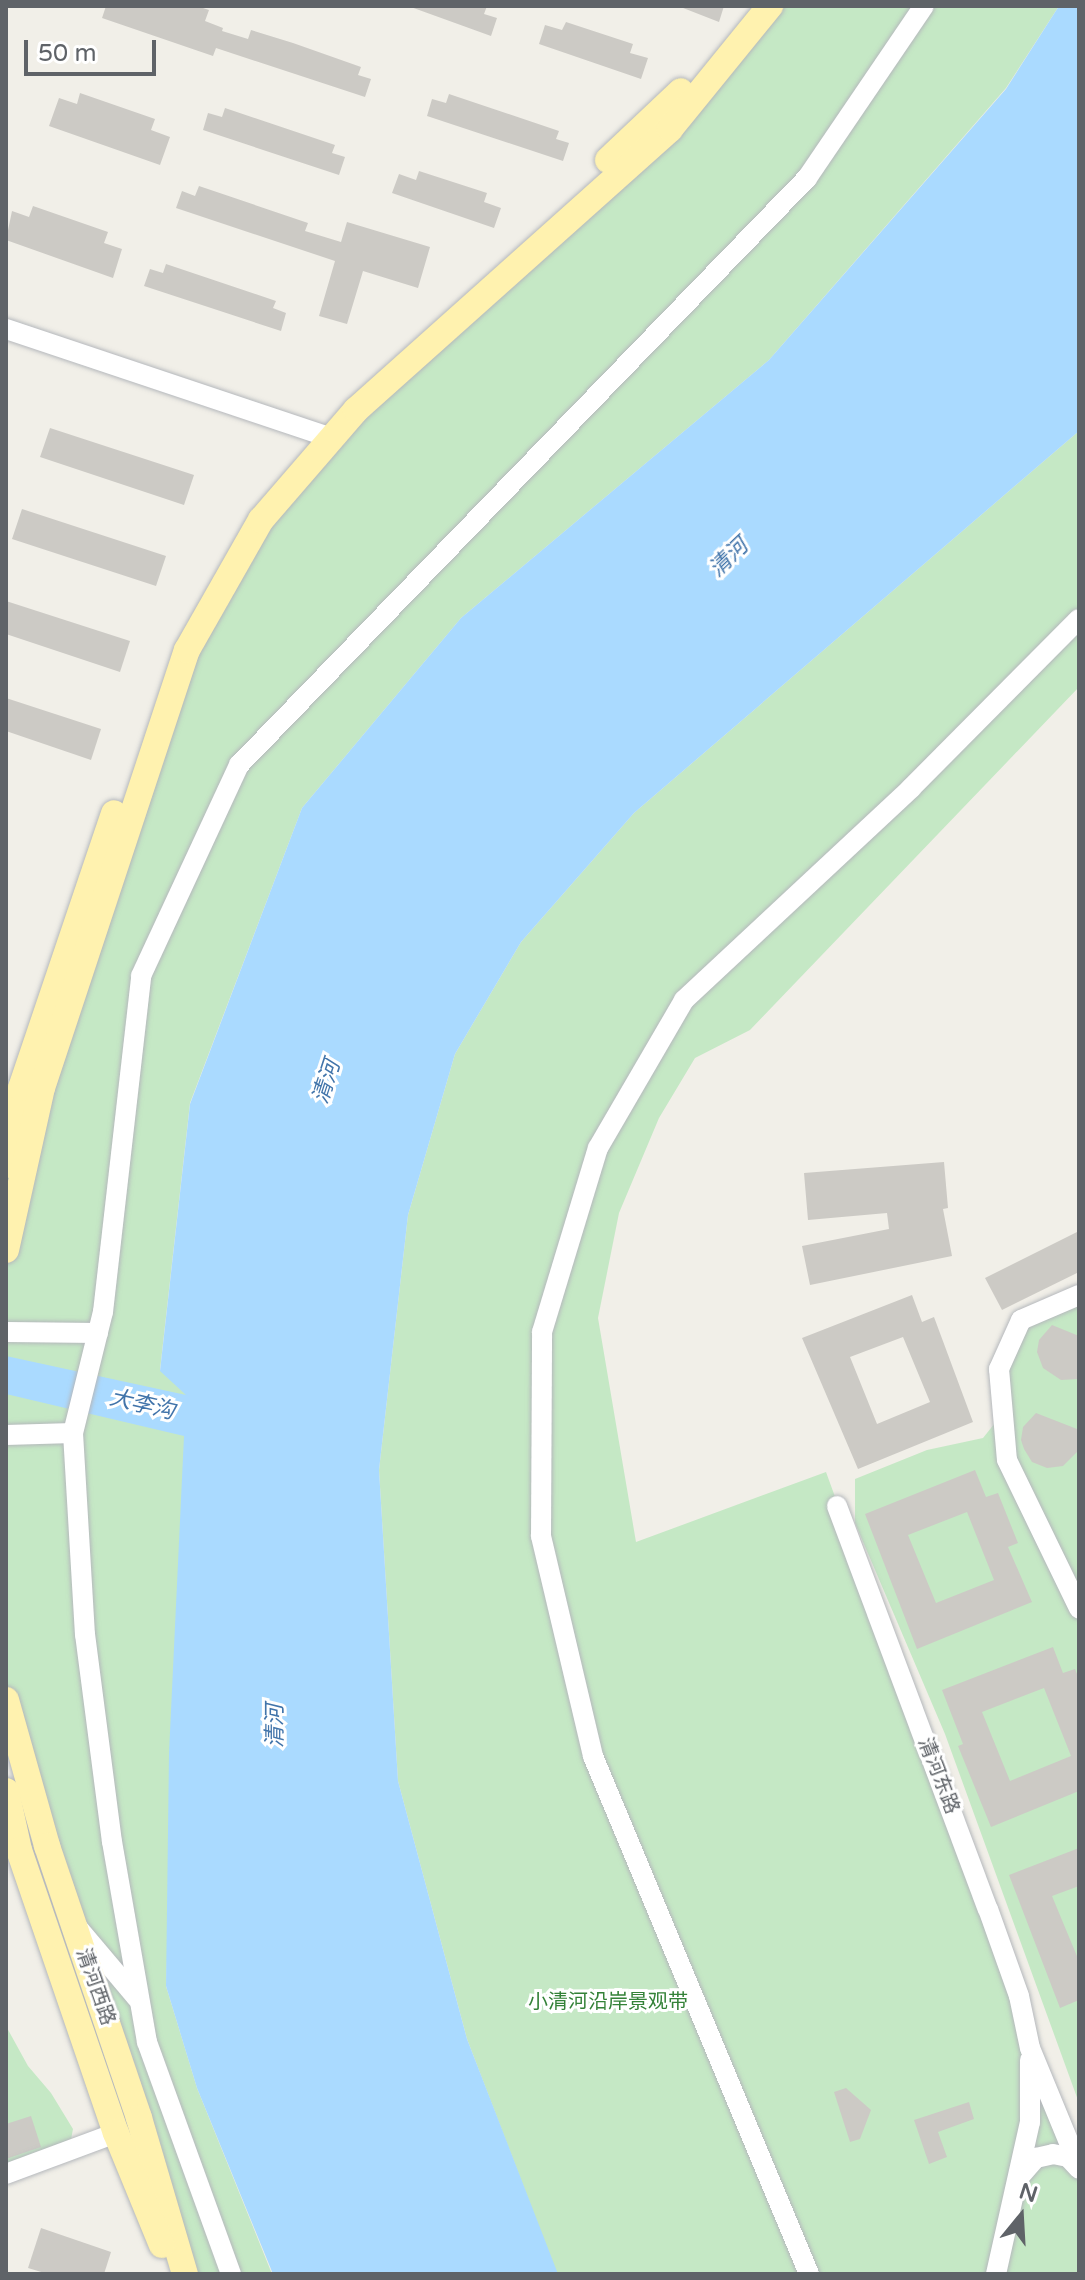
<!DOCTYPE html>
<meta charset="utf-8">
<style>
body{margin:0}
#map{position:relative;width:1085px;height:2280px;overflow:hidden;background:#f1efe8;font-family:"Varela Round","Noto Sans SC",sans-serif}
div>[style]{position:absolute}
.green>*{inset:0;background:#c5e8c5}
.water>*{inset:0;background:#aadaff}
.building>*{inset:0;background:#cccac5}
.roads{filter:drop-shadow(0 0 2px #b5b8bc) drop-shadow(0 0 2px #b5b8bc)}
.minor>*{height:20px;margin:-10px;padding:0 10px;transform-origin:10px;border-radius:10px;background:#fff}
.major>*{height:26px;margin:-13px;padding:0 13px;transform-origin:13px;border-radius:13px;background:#fff2af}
span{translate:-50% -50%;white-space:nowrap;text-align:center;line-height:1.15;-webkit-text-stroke:6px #fff;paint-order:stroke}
.street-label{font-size:20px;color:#5f6368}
.park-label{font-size:20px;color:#348238}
.water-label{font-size:22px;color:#4174aa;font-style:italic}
.frame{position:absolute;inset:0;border:8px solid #5f6368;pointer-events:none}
.north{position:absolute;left:981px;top:2176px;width:80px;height:80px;-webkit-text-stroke:6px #fff;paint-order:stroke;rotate:18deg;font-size:22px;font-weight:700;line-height:32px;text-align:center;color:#5f6368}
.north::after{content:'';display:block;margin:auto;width:28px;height:36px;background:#5f6368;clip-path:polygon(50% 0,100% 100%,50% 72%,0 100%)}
.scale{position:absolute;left:24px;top:40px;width:132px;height:36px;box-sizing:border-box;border:4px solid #5f6368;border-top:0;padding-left:10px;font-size:24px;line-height:28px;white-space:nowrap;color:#5f6368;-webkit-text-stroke:6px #fff;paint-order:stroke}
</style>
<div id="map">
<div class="green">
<div style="clip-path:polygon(753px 6px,1059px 6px,1006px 88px,769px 360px,461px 618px,302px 808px,190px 1103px,160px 1370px,188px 1396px,166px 1986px,197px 2088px,272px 2274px,185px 2274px,6px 1700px,6px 1220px,180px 648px,267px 530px,343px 442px,667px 116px)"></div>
<div style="clip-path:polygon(1079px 431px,1079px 687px,750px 1030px,695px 1058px,659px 1118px,619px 1213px,598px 1318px,636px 1542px,826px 1472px,1079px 2167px,1079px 2274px,557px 2274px,467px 2039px,398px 1781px,379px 1470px,408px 1215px,455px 1054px,521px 942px,634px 813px)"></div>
<div style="clip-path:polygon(1079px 1295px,1079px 2103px,945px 1734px,855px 1523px,855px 1479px,927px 1450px,983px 1438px,1003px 1413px,999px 1369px,1021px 1320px)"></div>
<div style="clip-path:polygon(6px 2026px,28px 2066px,51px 2093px,73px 2129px,69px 2150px,6px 2174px)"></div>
</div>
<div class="water">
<div style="clip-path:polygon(1059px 6px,1079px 6px,1079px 431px,634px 813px,521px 942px,455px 1054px,408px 1215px,379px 1470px,398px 1781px,467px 2039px,558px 2274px,273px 2274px,197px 2088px,166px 1986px,169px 1753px,184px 1436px,6px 1394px,6px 1356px,186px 1395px,160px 1371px,190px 1104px,302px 808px,461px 618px,769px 360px,1006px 89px)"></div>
</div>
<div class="building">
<div style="clip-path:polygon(106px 6px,197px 6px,209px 10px,205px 21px,223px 28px,222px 31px,248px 39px,251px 30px,293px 43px,361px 67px,358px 75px,371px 79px,365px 97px,216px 48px,213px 56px,102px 18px)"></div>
<div style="clip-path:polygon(408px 6px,487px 6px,484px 14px,497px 18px,491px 36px)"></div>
<div style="clip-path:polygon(678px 6px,724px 6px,719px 22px)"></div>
<div style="clip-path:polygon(566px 22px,633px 44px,630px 53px,648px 58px,641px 79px,539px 44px,545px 25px,562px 30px)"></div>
<div style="clip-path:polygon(80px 93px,155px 119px,151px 130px,170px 137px,160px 165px,49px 126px,59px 98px,77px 104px)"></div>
<div style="clip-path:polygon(449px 94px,559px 131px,556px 139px,569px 143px,563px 161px,427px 116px,432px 99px,446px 103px)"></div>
<div style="clip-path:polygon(225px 108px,335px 145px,332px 153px,345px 157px,339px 175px,203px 130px,208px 113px,222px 117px)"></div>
<div style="clip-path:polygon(419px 171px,487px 193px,484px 202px,501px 208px,494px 228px,392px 193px,399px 174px,416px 180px)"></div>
<div style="clip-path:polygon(199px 186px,308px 223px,305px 231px,341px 242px,347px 222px,430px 247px,418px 288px,363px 271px,347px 324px,319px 316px,335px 261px,176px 208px,182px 191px,195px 196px)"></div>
<div style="clip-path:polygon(33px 206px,108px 232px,104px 243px,122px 249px,113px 278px,6px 240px,12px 211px,29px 217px)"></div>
<div style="clip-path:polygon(166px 264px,276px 301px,273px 308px,286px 313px,281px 331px,144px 286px,150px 269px,163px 273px)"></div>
<div style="clip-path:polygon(50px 428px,194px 475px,184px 505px,40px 457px)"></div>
<div style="clip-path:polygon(22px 509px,166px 556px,156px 586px,12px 539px)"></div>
<div style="clip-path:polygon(6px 601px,130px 641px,120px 672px,6px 634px)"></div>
<div style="clip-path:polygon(6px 698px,101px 729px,91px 760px,6px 731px)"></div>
<div style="clip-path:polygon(944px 1162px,948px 1208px,943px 1209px,952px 1256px,810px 1285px,802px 1246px,889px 1229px,887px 1213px,808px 1220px,804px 1173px)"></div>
<div style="clip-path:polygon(1079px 1231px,1079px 1272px,1002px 1310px,985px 1278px)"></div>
<div style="clip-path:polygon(evenodd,912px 1295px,922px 1322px,934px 1317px,973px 1422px,858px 1469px,802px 1338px,912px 1295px,903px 1337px,930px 1402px,877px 1424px,850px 1357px,903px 1337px)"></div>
<div style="clip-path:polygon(1052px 1325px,1079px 1336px,1079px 1379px,1061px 1380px,1043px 1368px,1037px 1352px,1039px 1340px)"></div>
<div style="clip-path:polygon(1036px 1413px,1077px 1429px,1078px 1451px,1063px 1466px,1047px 1468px,1032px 1462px,1024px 1449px,1021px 1440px,1023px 1427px)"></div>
<div style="clip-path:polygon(evenodd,975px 1470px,986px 1497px,998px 1493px,1018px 1543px,1008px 1547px,1032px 1602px,917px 1649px,865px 1514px,975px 1470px,967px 1512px,994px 1580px,936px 1603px,908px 1535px,967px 1512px)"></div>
<div style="clip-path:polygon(evenodd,1053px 1647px,1063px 1673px,1075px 1669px,1079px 1679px,1079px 1791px,991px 1827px,958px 1746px,963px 1744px,942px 1690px,1053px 1647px,1044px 1688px,1071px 1756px,1010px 1781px,982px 1712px,1044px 1688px)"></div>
<div style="clip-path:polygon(1079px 1848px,1079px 1886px,1052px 1896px,1079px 1961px,1079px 2000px,1060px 2008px,1009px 1875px)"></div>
<div style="clip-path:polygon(846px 2088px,871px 2110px,860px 2139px,850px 2142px,834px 2092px)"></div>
<div style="clip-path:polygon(969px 2102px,974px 2119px,938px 2132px,947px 2157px,929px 2164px,914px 2120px)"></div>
<div style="clip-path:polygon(31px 2116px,41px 2147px,6px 2159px,6px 2124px)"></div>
<div style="clip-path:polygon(41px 2228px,111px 2252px,104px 2274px,48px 2274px,28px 2268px)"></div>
</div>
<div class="roads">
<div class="minor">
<div style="left:6px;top:329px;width:343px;rotate:18.5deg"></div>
<div style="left:1079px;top:1295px;width:63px;rotate:156.7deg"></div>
<div style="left:1021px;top:1320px;width:54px;rotate:114.2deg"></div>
<div style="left:999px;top:1369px;width:91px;rotate:85deg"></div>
<div style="left:1007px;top:1460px;width:165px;rotate:64.1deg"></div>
<div style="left:6px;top:1332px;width:92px;rotate:0.6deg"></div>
<div style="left:6px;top:1435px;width:67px;rotate:-1.7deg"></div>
<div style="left:837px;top:1506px;width:430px;rotate:69.5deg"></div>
<div style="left:988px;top:1909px;width:92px;rotate:70.4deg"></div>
<div style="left:1019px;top:1996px;width:53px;rotate:78.1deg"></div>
<div style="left:1030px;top:2048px;width:129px;rotate:67.6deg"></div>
<div style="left:78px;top:1928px;width:92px;rotate:49.9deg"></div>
<div style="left:6px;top:2174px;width:117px;rotate:-20.4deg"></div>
<div style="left:1021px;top:2175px;width:23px;rotate:-49deg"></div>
<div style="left:1036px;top:2158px;width:17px;rotate:-13deg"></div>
<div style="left:1053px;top:2154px;width:15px;rotate:11deg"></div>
<div style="left:1068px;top:2157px;width:16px;rotate:47deg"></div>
<div style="left:231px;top:2274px;width:247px;rotate:-109.9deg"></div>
<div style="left:147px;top:2042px;width:203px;rotate:-99.9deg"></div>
<div style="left:112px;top:1842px;width:209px;rotate:-97.4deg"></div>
<div style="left:85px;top:1635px;width:202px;rotate:-93.4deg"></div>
<div style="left:73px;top:1433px;width:125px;rotate:-76.1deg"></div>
<div style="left:103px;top:1312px;width:338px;rotate:-83.5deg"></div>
<div style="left:141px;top:976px;width:233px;rotate:-65.1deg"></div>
<div style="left:239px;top:765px;width:817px;rotate:-45.94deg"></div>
<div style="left:807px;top:178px;width:208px;rotate:-55.8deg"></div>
<div style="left:809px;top:2274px;width:561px;rotate:-112.64deg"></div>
<div style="left:593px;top:1756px;width:226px;rotate:-103.3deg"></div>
<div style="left:541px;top:1536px;width:204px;rotate:-89.7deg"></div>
<div style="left:542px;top:1332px;width:192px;rotate:-73.1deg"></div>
<div style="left:598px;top:1148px;width:171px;rotate:-59.8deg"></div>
<div style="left:684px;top:1000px;width:311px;rotate:-43deg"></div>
<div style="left:911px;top:788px;width:238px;rotate:-45.2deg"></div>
<div style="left:996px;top:2274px;width:156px;rotate:-77.4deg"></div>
<div style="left:1030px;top:2122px;width:62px;rotate:-90deg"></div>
</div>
<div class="major">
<div style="left:608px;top:160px;width:100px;rotate:-43.4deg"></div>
<div style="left:7px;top:1165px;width:78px;rotate:-79.7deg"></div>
<div style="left:21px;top:1088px;width:290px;rotate:-71.3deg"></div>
<div style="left:6px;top:1250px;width:166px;rotate:-77.5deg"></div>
<div style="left:42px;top:1088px;width:461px;rotate:-71.7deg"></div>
<div style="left:187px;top:650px;width:150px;rotate:-60.4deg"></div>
<div style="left:261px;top:520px;width:145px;rotate:-49.2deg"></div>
<div style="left:356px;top:410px;width:421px;rotate:-41.8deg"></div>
<div style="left:670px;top:129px;width:159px;rotate:-50.9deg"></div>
<div style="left:6px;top:1700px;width:152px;rotate:74.3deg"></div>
<div style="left:47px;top:1846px;width:287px;rotate:71.3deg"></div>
<div style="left:139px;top:2118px;width:163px;rotate:73.6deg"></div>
<div style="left:6px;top:1791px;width:60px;rotate:77.6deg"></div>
<div style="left:19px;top:1850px;width:299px;rotate:71.1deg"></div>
<div style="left:116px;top:2133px;width:121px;rotate:67.7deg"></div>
</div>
</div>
<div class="street-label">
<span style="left:938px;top:1776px;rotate:69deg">清河东路</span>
<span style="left:95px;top:1987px;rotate:71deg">清河西路</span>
</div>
<div class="park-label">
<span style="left:608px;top:2002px">小清河沿岸景观带</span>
</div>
<div class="water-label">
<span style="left:729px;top:558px;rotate:-44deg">清河</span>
<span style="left:327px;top:1082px;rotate:-72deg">清河</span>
<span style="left:142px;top:1405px;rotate:13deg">大李沟</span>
<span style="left:276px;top:1726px;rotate:-90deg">清河</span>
</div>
<div class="frame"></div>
<div class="north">N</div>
<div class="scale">50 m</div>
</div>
